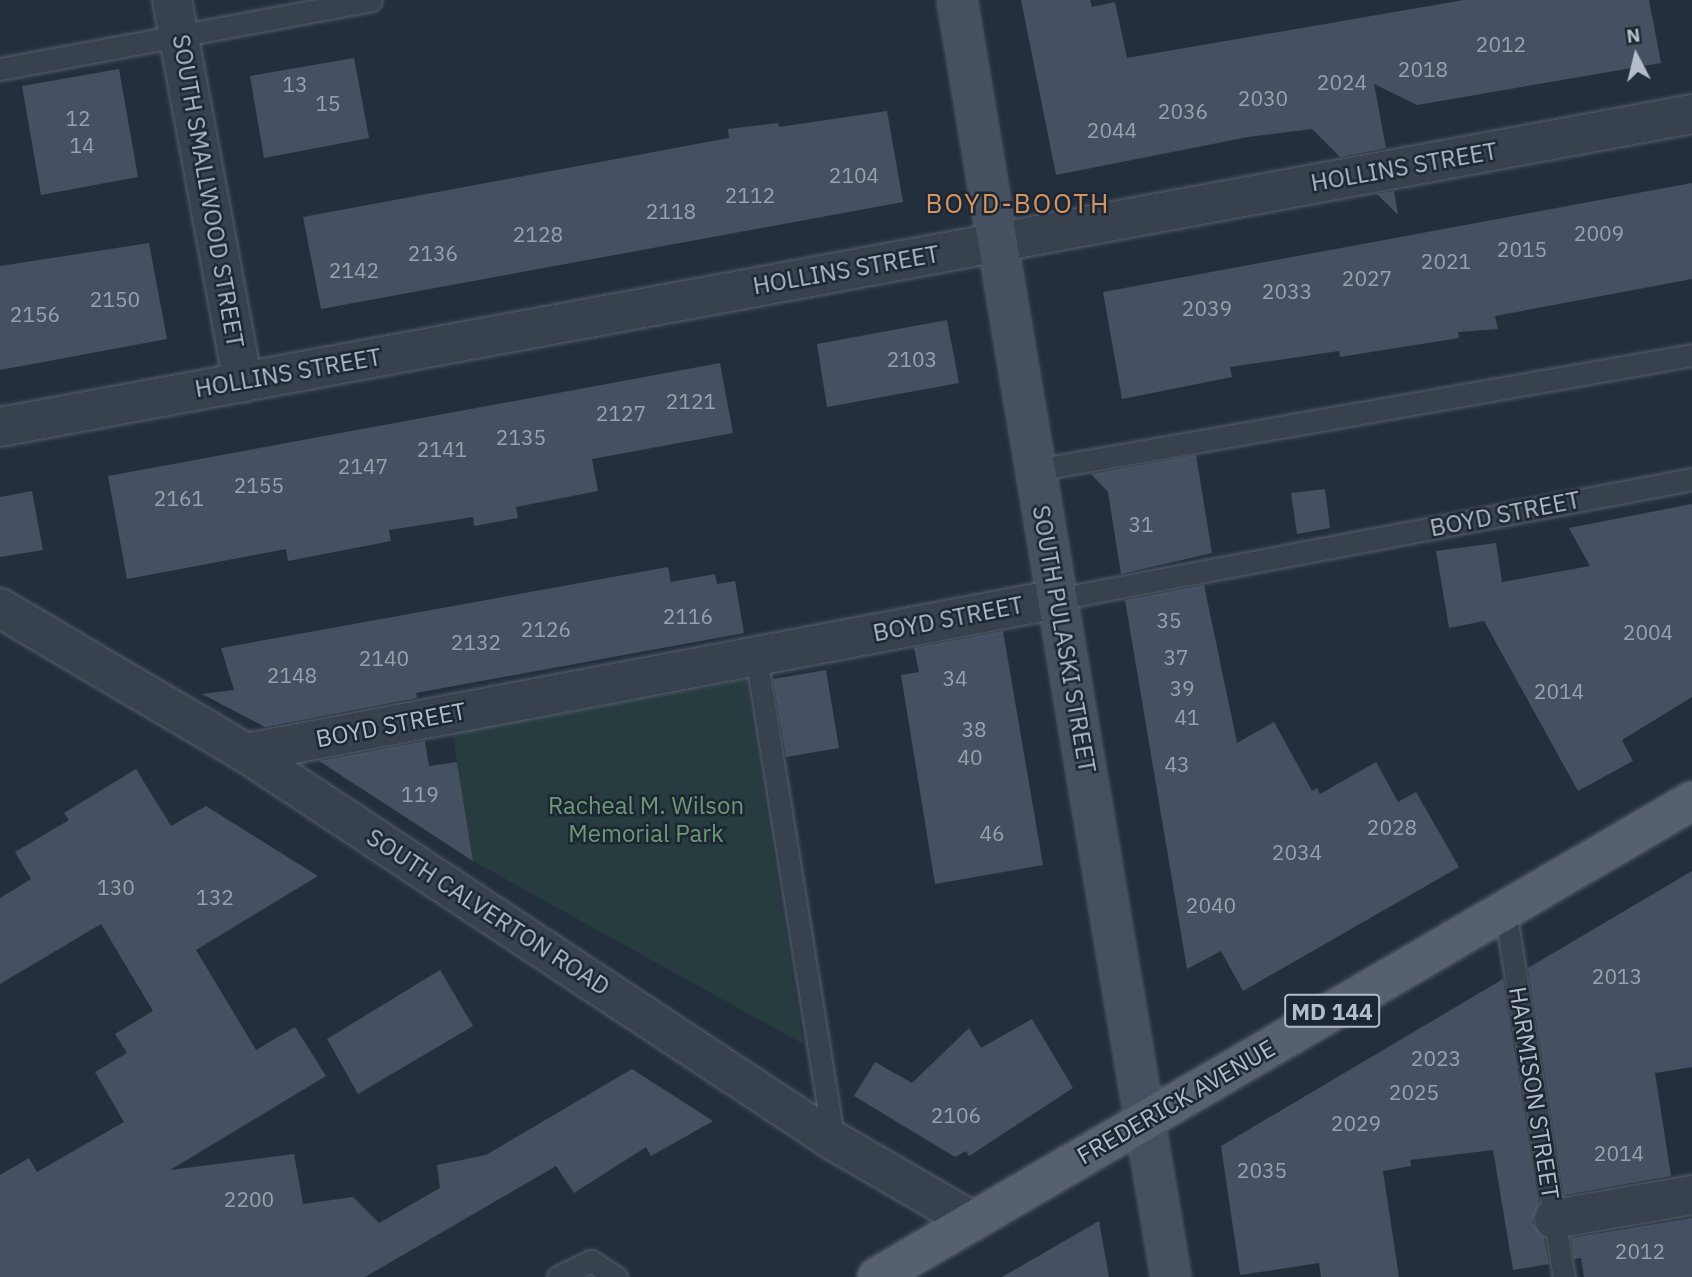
<!DOCTYPE html>
<style>
body{margin:0}
#map{position:relative;width:1692px;height:1277px;overflow:hidden;background:#242f3e;font-family:"IBM Plex Sans",sans-serif}
div>[style]{position:absolute}
.green>*{inset:0;background:#263c3f}
.building>*{inset:0;background:#455162}
.roads{filter:drop-shadow(0 0 2px #565f6c) drop-shadow(0 0 2px #565f6c)}
.lane>*{height:21px;margin:-10.5px;padding:0 10.5px;transform-origin:10.5px;border-radius:10.5px;background:#38414e}
.street>*{height:38px;margin:-19px;padding:0 19px;transform-origin:19px;border-radius:19px;background:#38414e}
.secondary>*{height:38px;margin:-19px;padding:0 19px;transform-origin:19px;border-radius:19px;background:#465061}
.primary>*{height:38px;margin:-19px;padding:0 19px;transform-origin:19px;border-radius:19px;background:#56606e}
span{translate:-50% -50%;white-space:nowrap;text-align:center;line-height:1.15;-webkit-text-stroke:5px #1d2633;paint-order:stroke}
.number-label{font-size:21px;color:#98a1af}
.number-label span{-webkit-text-stroke-width:0}
.shield-label span{padding:2px 5px;background:#1d2633;border:2px solid;border-radius:5px;-webkit-text-stroke-width:0}
.shield-label{font-size:23px;color:#b4bcc9;font-weight:700}
.street-label{font-size:24px;color:#b4bcc9}
.park-label{font-size:24px;color:#6b9a76}
.neighbourhood-label{font-size:26px;color:#d59563;letter-spacing:2px}
.north{position:absolute;left:1601px;top:21px;width:70px;height:70px;-webkit-text-stroke:5px #1d2633;paint-order:stroke;rotate:353deg;font-size:19px;font-weight:700;line-height:28px;text-align:center;color:#b4bcc9}
.north::after{content:'';display:block;margin:auto;width:24px;height:32px;background:#b4bcc9;clip-path:polygon(50% 0,100% 100%,50% 72%,0 100%)}
</style>
<div id="map">
<div class="green">
<div style="clip-path:polygon(746px 680px,803px 1044px,473px 861px,457px 762px,453px 733px)"></div>
</div>
<div class="building">
<div style="clip-path:polygon(1021px 0,1090px 0,1092px 7px,1115px 2px,1127px 58px,1464px 0,1649px 0,1661px 63px,1417px 105px,1374px 84px,1386px 148px,1340px 157px,1312px 129px,1248px 137px,1056px 175px)"></div>
<div style="clip-path:polygon(354px 58px,369px 138px,264px 158px,250px 76px)"></div>
<div style="clip-path:polygon(119px 69px,138px 177px,41px 195px,22px 86px)"></div>
<div style="clip-path:polygon(887px 111px,903px 202px,321px 309px,303px 217px,729px 138px,728px 129px,778px 123px,779px 127px)"></div>
<div style="clip-path:polygon(1692px 183px,1692px 279px,1495px 316px,1498px 329px,1458px 332px,1459px 338px,1340px 357px,1339px 351px,1230px 367px,1232px 377px,1122px 399px,1103px 292px)"></div>
<div style="clip-path:polygon(1394px 191px,1398px 215px,1377px 194px)"></div>
<div style="clip-path:polygon(149px 243px,167px 339px,0 370px,0 266px)"></div>
<div style="clip-path:polygon(947px 320px,959px 383px,827px 407px,817px 344px)"></div>
<div style="clip-path:polygon(720px 363px,733px 433px,592px 459px,598px 491px,516px 507px,518px 518px,474px 526px,473px 517px,389px 530px,391px 541px,288px 561px,286px 549px,127px 579px,108px 476px)"></div>
<div style="clip-path:polygon(1196px 455px,1212px 553px,1121px 574px,1108px 492px,1091px 474px)"></div>
<div style="clip-path:polygon(1325px 489px,1330px 528px,1297px 534px,1291px 493px)"></div>
<div style="clip-path:polygon(32px 491px,43px 550px,0 557px,0 497px)"></div>
<div style="clip-path:polygon(1692px 504px,1692px 697px,1622px 740px,1633px 761px,1578px 791px,1484px 621px,1449px 628px,1436px 551px,1496px 543px,1502px 582px,1590px 566px,1569px 528px)"></div>
<div style="clip-path:polygon(668px 567px,671px 582px,715px 574px,717px 584px,735px 581px,744px 633px,416px 693px,417px 698px,265px 727px,202px 694px,234px 690px,221px 648px)"></div>
<div style="clip-path:polygon(1204px 585px,1237px 743px,1274px 722px,1312px 791px,1317px 788px,1320px 794px,1376px 762px,1398px 802px,1416px 792px,1459px 867px,1243px 991px,1221px 951px,1187px 969px,1125px 600px)"></div>
<div style="clip-path:polygon(1003px 631px,1043px 865px,935px 884px,901px 675px,919px 672px,914px 648px)"></div>
<div style="clip-path:polygon(826px 670px,839px 748px,786px 757px,773px 679px)"></div>
<div style="clip-path:polygon(425px 741px,429px 766px,457px 762px,473px 861px,319px 761px)"></div>
<div style="clip-path:polygon(136px 769px,171px 826px,206px 806px,318px 876px,196px 950px,256px 1050px,295px 1027px,326px 1076px,170px 1170px,294px 1154px,303px 1204px,353px 1197px,379px 1223px,440px 1188px,437px 1165px,486px 1155px,632px 1069px,713px 1121px,651px 1156px,646px 1147px,574px 1193px,556px 1166px,365px 1277px,0 1277px,0 1175px,29px 1158px,37px 1172px,124px 1122px,95px 1072px,127px 1053px,115px 1034px,153px 1011px,101px 924px,0 984px,0 898px,31px 879px,15px 852px,69px 820px,64px 813px)"></div>
<div style="clip-path:polygon(1692px 871px,1692px 1067px,1655px 1073px,1671px 1176px,1564px 1195px,1528px 968px)"></div>
<div style="clip-path:polygon(440px 970px,473px 1026px,358px 1094px,327px 1039px)"></div>
<div style="clip-path:polygon(1503px 979px,1539px 1204px,1532px 1222px,1544px 1238px,1549px 1264px,1513px 1270px,1493px 1150px,1410px 1160px,1411px 1166px,1383px 1171px,1399px 1277px,1321px 1277px,1319px 1263px,1240px 1275px,1221px 1146px)"></div>
<div style="clip-path:polygon(1032px 1019px,1073px 1088px,969px 1156px,966px 1151px,955px 1157px,854px 1096px,875px 1062px,912px 1083px,969px 1028px,981px 1048px)"></div>
<div style="clip-path:polygon(1692px 1218px,1692px 1277px,1584px 1277px,1581px 1258px,1574px 1259px,1571px 1238px)"></div>
<div style="clip-path:polygon(1099px 1221px,1109px 1277px,1002px 1277px,1073px 1236px)"></div>
</div>
<div class="roads">
<div class="lane">
<div style="left:0;top:69px;width:377px;rotate:-10.5deg"></div>
<div style="left:1035px;top:470px;width:667px;rotate:-9.93deg"></div>
<div style="left:1057px;top:599px;width:646px;rotate:-10.7deg"></div>
<div style="left:756px;top:656px;width:491px;rotate:80.9deg"></div>
<div style="left:1505px;top:910px;width:372px;rotate:80.9deg"></div>
<div style="left:558px;top:1277px;width:37px;rotate:-26deg"></div>
<div style="left:591px;top:1261px;width:30px;rotate:33deg"></div>
</div>
<div class="street">
<div style="left:172px;top:0;width:389px;rotate:79.5deg"></div>
<div style="left:0;top:427px;width:1721px;rotate:-10.48deg"></div>
<div style="left:0;top:608px;width:286px;rotate:30.5deg"></div>
<div style="left:246px;top:753px;width:704px;rotate:33.42deg"></div>
<div style="left:834px;top:1141px;width:160px;rotate:30.1deg"></div>
<div style="left:246px;top:753px;width:825px;rotate:-10.75deg"></div>
<div style="left:1554px;top:1219px;width:140px;rotate:-9.9deg"></div>
</div>
<div class="secondary">
<div style="left:957px;top:0;width:1295px;rotate:80.49deg"></div>
</div>
<div class="primary">
<div style="left:877px;top:1277px;width:944px;rotate:-30.29deg"></div>
</div>
</div>
<div class="number-label">
<span style="left:1501px;top:44px">2012</span>
<span style="left:1423px;top:69px">2018</span>
<span style="left:1342px;top:82px">2024</span>
<span style="left:295px;top:84px">13</span>
<span style="left:1263px;top:98px">2030</span>
<span style="left:328px;top:103px">15</span>
<span style="left:1183px;top:111px">2036</span>
<span style="left:78px;top:118px">12</span>
<span style="left:1112px;top:130px">2044</span>
<span style="left:82px;top:145px">14</span>
<span style="left:854px;top:175px">2104</span>
<span style="left:750px;top:195px">2112</span>
<span style="left:671px;top:211px">2118</span>
<span style="left:1599px;top:233px">2009</span>
<span style="left:538px;top:234px">2128</span>
<span style="left:1522px;top:249px">2015</span>
<span style="left:433px;top:253px">2136</span>
<span style="left:1446px;top:261px">2021</span>
<span style="left:354px;top:270px">2142</span>
<span style="left:1367px;top:278px">2027</span>
<span style="left:1287px;top:291px">2033</span>
<span style="left:115px;top:299px">2150</span>
<span style="left:1207px;top:308px">2039</span>
<span style="left:35px;top:314px">2156</span>
<span style="left:912px;top:359px">2103</span>
<span style="left:691px;top:401px">2121</span>
<span style="left:621px;top:413px">2127</span>
<span style="left:521px;top:437px">2135</span>
<span style="left:442px;top:449px">2141</span>
<span style="left:363px;top:466px">2147</span>
<span style="left:259px;top:485px">2155</span>
<span style="left:179px;top:498px">2161</span>
<span style="left:1141px;top:524px">31</span>
<span style="left:688px;top:616px">2116</span>
<span style="left:1169px;top:620px">35</span>
<span style="left:546px;top:629px">2126</span>
<span style="left:1648px;top:632px">2004</span>
<span style="left:476px;top:642px">2132</span>
<span style="left:1176px;top:657px">37</span>
<span style="left:384px;top:658px">2140</span>
<span style="left:292px;top:675px">2148</span>
<span style="left:955px;top:678px">34</span>
<span style="left:1182px;top:688px">39</span>
<span style="left:1559px;top:691px">2014</span>
<span style="left:1187px;top:717px">41</span>
<span style="left:974px;top:729px">38</span>
<span style="left:970px;top:757px">40</span>
<span style="left:1177px;top:764px">43</span>
<span style="left:420px;top:794px">119</span>
<span style="left:1392px;top:827px">2028</span>
<span style="left:992px;top:833px">46</span>
<span style="left:1297px;top:852px">2034</span>
<span style="left:116px;top:887px">130</span>
<span style="left:215px;top:897px">132</span>
<span style="left:1211px;top:905px">2040</span>
<span style="left:1617px;top:976px">2013</span>
<span style="left:1436px;top:1058px">2023</span>
<span style="left:1414px;top:1092px">2025</span>
<span style="left:956px;top:1115px">2106</span>
<span style="left:1356px;top:1123px">2029</span>
<span style="left:1619px;top:1153px">2014</span>
<span style="left:1262px;top:1170px">2035</span>
<span style="left:249px;top:1199px">2200</span>
<span style="left:1640px;top:1251px">2012</span>
</div>
<div class="shield-label">
<span style="left:1332px;top:1011px">MD 144</span>
</div>
<div class="street-label">
<span style="left:1404px;top:167px;rotate:-10deg">HOLLINS STREET</span>
<span style="left:208px;top:191px;rotate:80deg">SOUTH SMALLWOOD STREET</span>
<span style="left:846px;top:270px;rotate:-10deg">HOLLINS STREET</span>
<span style="left:288px;top:373px;rotate:-10deg">HOLLINS STREET</span>
<span style="left:1505px;top:514px;rotate:-11deg">BOYD STREET</span>
<span style="left:948px;top:619px;rotate:-11deg">BOYD STREET</span>
<span style="left:1064px;top:639px;rotate:80deg">SOUTH PULASKI STREET</span>
<span style="left:391px;top:725px;rotate:-11deg">BOYD STREET</span>
<span style="left:488px;top:912px;rotate:33deg">SOUTH CALVERTON ROAD</span>
<span style="left:1534px;top:1093px;rotate:81deg">HARMISON STREET</span>
<span style="left:1176px;top:1102px;rotate:-30deg">FREDERICK AVENUE</span>
</div>
<div class="park-label">
<span style="left:646px;top:820px">Racheal M. Wilson<br>Memorial Park</span>
</div>
<div class="neighbourhood-label">
<span style="left:1018px;top:204px">BOYD-BOOTH</span>
</div>
<div class="north">N</div>
</div>
